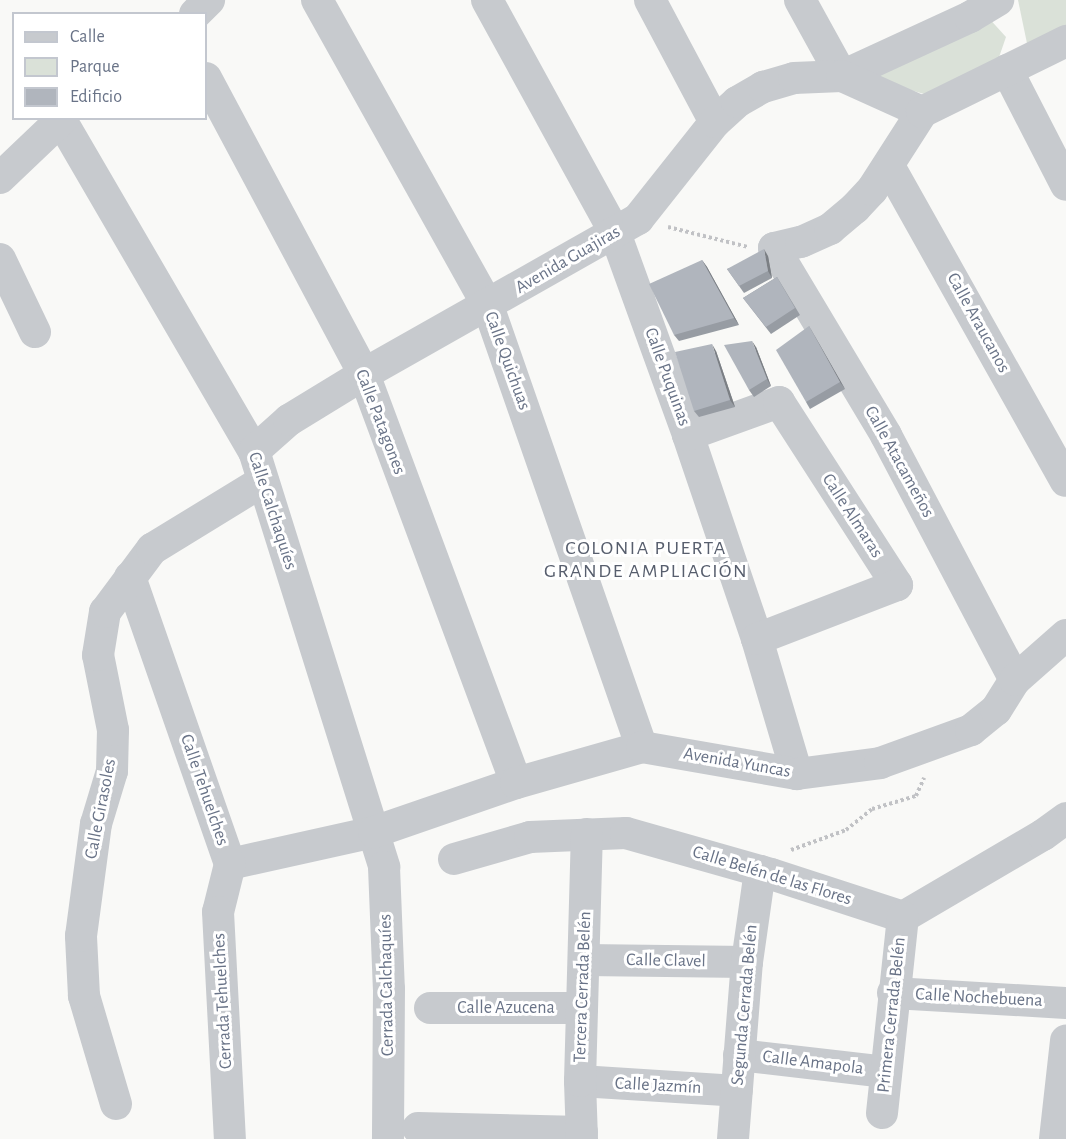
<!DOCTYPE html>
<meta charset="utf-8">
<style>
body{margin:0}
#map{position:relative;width:1066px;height:1139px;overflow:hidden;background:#f9f9f7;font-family:"Alegreya Sans",sans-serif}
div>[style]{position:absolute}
.green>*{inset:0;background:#dae1d8}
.path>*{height:4px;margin-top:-2px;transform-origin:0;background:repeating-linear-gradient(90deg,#c1c2c5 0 3px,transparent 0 6px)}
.minor>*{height:32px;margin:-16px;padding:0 16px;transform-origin:16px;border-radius:16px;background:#c7cace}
.wall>*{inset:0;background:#979ca3}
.shaded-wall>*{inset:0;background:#7b7f84}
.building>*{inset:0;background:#b0b5bd}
span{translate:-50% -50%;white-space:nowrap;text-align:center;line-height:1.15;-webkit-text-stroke:6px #fff;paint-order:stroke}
.street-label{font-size:18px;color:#697387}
.neighbourhood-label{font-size:20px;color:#575e6d;letter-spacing:1.5px}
.legend{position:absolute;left:12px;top:12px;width:195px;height:108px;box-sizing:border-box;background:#fff;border:2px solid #c3c7cf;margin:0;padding:8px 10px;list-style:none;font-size:18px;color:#697387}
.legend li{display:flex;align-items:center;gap:12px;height:30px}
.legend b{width:30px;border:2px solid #c3c7cf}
</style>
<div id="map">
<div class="green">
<div style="clip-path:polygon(1018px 0,1066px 0,1066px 34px,1029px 53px)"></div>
<div style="clip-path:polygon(986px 15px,1006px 37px,997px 63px,934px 97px,857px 74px)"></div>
</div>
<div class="path">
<div style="left:668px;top:227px;width:82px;rotate:14deg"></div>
<div style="left:791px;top:850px;width:59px;rotate:-20deg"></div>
<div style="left:846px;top:830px;width:33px;rotate:-39deg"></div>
<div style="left:872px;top:809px;width:46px;rotate:-16.5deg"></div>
<div style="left:916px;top:796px;width:20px;rotate:-66deg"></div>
</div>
<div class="minor">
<div style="left:317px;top:0;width:351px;rotate:60.8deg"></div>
<div style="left:488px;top:306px;width:467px;rotate:70.8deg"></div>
<div style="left:487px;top:0;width:266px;rotate:61.2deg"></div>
<div style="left:615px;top:233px;width:215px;rotate:70.1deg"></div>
<div style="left:688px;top:435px;width:215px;rotate:71.3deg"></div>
<div style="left:757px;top:639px;width:141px;rotate:73.5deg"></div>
<div style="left:650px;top:0;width:138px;rotate:62deg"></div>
<div style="left:800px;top:0;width:87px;rotate:61.1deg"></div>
<div style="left:842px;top:76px;width:141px;rotate:-24.7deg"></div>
<div style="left:970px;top:17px;width:33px;rotate:-31deg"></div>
<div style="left:195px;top:14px;width:20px;rotate:-45deg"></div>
<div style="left:1007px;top:70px;width:129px;rotate:62.8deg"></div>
<div style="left:206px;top:78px;width:336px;rotate:61.9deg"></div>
<div style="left:364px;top:374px;width:436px;rotate:69.6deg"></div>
<div style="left:61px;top:120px;width:383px;rotate:59.8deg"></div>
<div style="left:254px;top:451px;width:436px;rotate:72.6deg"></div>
<div style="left:384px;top:867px;width:122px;rotate:87.7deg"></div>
<div style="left:389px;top:989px;width:150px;rotate:90.4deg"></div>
<div style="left:889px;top:166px;width:361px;rotate:60.7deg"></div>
<div style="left:0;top:178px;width:87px;rotate:-43.6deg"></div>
<div style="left:0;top:259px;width:81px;rotate:64.4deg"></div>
<div style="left:688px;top:435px;width:97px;rotate:-19.9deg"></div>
<div style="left:779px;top:402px;width:218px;rotate:57.2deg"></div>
<div style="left:897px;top:585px;width:150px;rotate:158.9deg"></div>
<div style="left:254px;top:451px;width:47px;rotate:-41.5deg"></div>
<div style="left:289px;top:420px;width:88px;rotate:-31.5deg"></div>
<div style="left:364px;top:374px;width:315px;rotate:-29.5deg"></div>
<div style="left:638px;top:219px;width:124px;rotate:-51.6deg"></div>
<div style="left:715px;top:122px;width:30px;rotate:-42deg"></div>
<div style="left:737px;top:102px;width:30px;rotate:-30deg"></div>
<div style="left:763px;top:87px;width:32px;rotate:-16deg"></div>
<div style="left:794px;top:78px;width:48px;rotate:-2.4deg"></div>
<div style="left:842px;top:76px;width:88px;rotate:24.2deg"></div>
<div style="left:130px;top:577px;width:304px;rotate:70.8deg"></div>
<div style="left:1015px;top:680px;width:277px;rotate:-117.8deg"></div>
<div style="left:886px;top:435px;width:218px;rotate:-120.9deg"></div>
<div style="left:774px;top:248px;width:28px;rotate:-13deg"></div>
<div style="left:801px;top:242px;width:32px;rotate:-24deg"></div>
<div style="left:830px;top:229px;width:33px;rotate:-40deg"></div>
<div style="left:855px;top:208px;width:25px;rotate:-47deg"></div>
<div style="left:872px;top:190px;width:93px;rotate:-57.3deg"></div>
<div style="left:922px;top:112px;width:161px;rotate:-26.2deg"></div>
<div style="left:454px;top:859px;width:79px;rotate:-16.1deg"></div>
<div style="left:530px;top:837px;width:96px;rotate:-2.4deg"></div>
<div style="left:626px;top:833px;width:151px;rotate:15.8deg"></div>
<div style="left:771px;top:874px;width:139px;rotate:18deg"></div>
<div style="left:903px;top:917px;width:162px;rotate:-30.4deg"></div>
<div style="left:1043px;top:835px;width:29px;rotate:-36deg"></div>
<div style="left:230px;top:864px;width:148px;rotate:-12.5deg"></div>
<div style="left:374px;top:832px;width:150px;rotate:-19deg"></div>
<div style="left:516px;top:783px;width:131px;rotate:-15.9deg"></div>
<div style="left:642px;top:747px;width:157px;rotate:9.9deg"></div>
<div style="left:797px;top:774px;width:84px;rotate:-7.5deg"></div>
<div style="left:880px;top:763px;width:97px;rotate:-19.9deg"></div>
<div style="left:971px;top:730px;width:32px;rotate:-39deg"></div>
<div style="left:996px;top:710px;width:36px;rotate:-58deg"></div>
<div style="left:1015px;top:680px;width:68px;rotate:-41.4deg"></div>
<div style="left:230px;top:864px;width:49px;rotate:104deg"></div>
<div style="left:218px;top:912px;width:227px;rotate:87deg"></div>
<div style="left:585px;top:960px;width:162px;rotate:0.7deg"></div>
<div style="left:893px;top:993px;width:173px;rotate:3.3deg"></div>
<div style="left:430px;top:1008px;width:152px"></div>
<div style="left:739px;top:1055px;width:148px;rotate:6.6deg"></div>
<div style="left:580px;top:1081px;width:157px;rotate:3.6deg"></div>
<div style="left:116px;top:1104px;width:113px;rotate:-106.5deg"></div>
<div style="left:84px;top:996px;width:60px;rotate:-92.9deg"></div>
<div style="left:81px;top:936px;width:113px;rotate:-82.4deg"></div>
<div style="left:96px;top:824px;width:55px;rotate:-73.2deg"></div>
<div style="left:112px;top:771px;width:41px;rotate:-88.6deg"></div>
<div style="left:113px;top:730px;width:76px;rotate:-101.3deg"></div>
<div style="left:98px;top:655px;width:44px;rotate:-80.8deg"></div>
<div style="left:105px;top:612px;width:79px;rotate:-53.3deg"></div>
<div style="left:152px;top:549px;width:130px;rotate:-31.5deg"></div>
<div style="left:882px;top:1113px;width:197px;rotate:-83.9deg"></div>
<div style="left:418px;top:1128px;width:164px;rotate:1.4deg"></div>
<div style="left:582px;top:1139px;width:58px;rotate:-92deg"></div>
<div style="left:580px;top:1081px;width:247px;rotate:-88.4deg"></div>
<div style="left:733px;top:1139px;width:178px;rotate:-85.5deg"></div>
<div style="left:747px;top:962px;width:92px;rotate:-81.9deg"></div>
<div style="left:1055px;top:1139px;width:99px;rotate:-83.6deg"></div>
</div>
<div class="wall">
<div style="clip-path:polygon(768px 256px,772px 278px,744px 293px,727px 269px)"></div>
<div style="clip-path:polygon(702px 260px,707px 267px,739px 325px,679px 341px,674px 335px)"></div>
<div style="clip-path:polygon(777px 277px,800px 315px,771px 334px,743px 298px)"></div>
<div style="clip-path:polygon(809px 326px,845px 389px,810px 409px,806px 402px)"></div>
<div style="clip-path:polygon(756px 347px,771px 386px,754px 397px,749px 390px)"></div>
<div style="clip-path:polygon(716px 351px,735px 407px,699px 417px,694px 411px)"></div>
</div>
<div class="shaded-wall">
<div style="clip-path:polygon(764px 249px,768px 256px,772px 278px,768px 271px)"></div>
<div style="clip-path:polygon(702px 260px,707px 267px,739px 325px,734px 318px)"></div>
<div style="clip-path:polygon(809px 326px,845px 389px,840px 382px)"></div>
<div style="clip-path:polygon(752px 341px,756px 347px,771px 386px,767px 379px)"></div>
<div style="clip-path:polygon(712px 344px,716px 351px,735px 407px,730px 400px)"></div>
</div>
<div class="building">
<div style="clip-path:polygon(764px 249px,768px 271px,739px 286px,727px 269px)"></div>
<div style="clip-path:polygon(702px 260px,734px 318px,674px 335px,649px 284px)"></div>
<div style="clip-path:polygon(777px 277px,795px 308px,766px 327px,743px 298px)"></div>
<div style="clip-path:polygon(809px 326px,840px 382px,806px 402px,776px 350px)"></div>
<div style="clip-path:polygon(752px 341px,767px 379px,749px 390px,724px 345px)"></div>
<div style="clip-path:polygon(712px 344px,730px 400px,694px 411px,675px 352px)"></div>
</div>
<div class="street-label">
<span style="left:568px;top:260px;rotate:-30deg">Avenida Guajiras</span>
<span style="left:978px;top:323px;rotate:61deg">Calle Araucanos</span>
<span style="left:507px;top:361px;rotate:70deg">Calle Quichuas</span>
<span style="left:667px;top:377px;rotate:70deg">Calle Puquinas</span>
<span style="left:380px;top:422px;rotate:69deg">Calle Patagones</span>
<span style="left:899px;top:462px;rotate:61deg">Calle Atacameños</span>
<span style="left:272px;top:511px;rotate:72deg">Calle Calchaquíes</span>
<span style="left:852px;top:516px;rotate:57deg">Calle Almaras</span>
<span style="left:737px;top:763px;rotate:10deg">Avenida Yuncas</span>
<span style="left:204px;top:790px;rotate:71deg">Calle Tehuelches</span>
<span style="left:101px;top:809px;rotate:-79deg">Calle Girasoles</span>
<span style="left:772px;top:876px;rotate:17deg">Calle Belén de las Flores</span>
<span style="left:666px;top:961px;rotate:1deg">Calle Clavel</span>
<span style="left:387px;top:985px;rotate:-91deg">Cerrada Calchaquíes</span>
<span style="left:583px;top:987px;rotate:-88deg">Tercera Cerrada Belén</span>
<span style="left:979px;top:998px;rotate:3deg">Calle Nochebuena</span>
<span style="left:223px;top:1001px;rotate:-93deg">Cerrada Tehuelches</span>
<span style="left:745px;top:1005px;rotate:-85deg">Segunda Cerrada Belén</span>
<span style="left:506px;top:1008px">Calle Azucena</span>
<span style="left:892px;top:1015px;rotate:-84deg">Primera Cerrada Belén</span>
<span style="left:813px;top:1063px;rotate:7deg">Calle Amapola</span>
<span style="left:658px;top:1086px;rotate:3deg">Calle Jazmín</span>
</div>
<div class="neighbourhood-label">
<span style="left:646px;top:560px">COLONIA PUERTA<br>GRANDE AMPLIACIÓN</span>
</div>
<ul class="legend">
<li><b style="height:8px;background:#c7cace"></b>Calle</li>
<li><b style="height:16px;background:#dae1d8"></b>Parque</li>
<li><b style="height:16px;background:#b0b5bd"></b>Edificio</li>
</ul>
</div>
